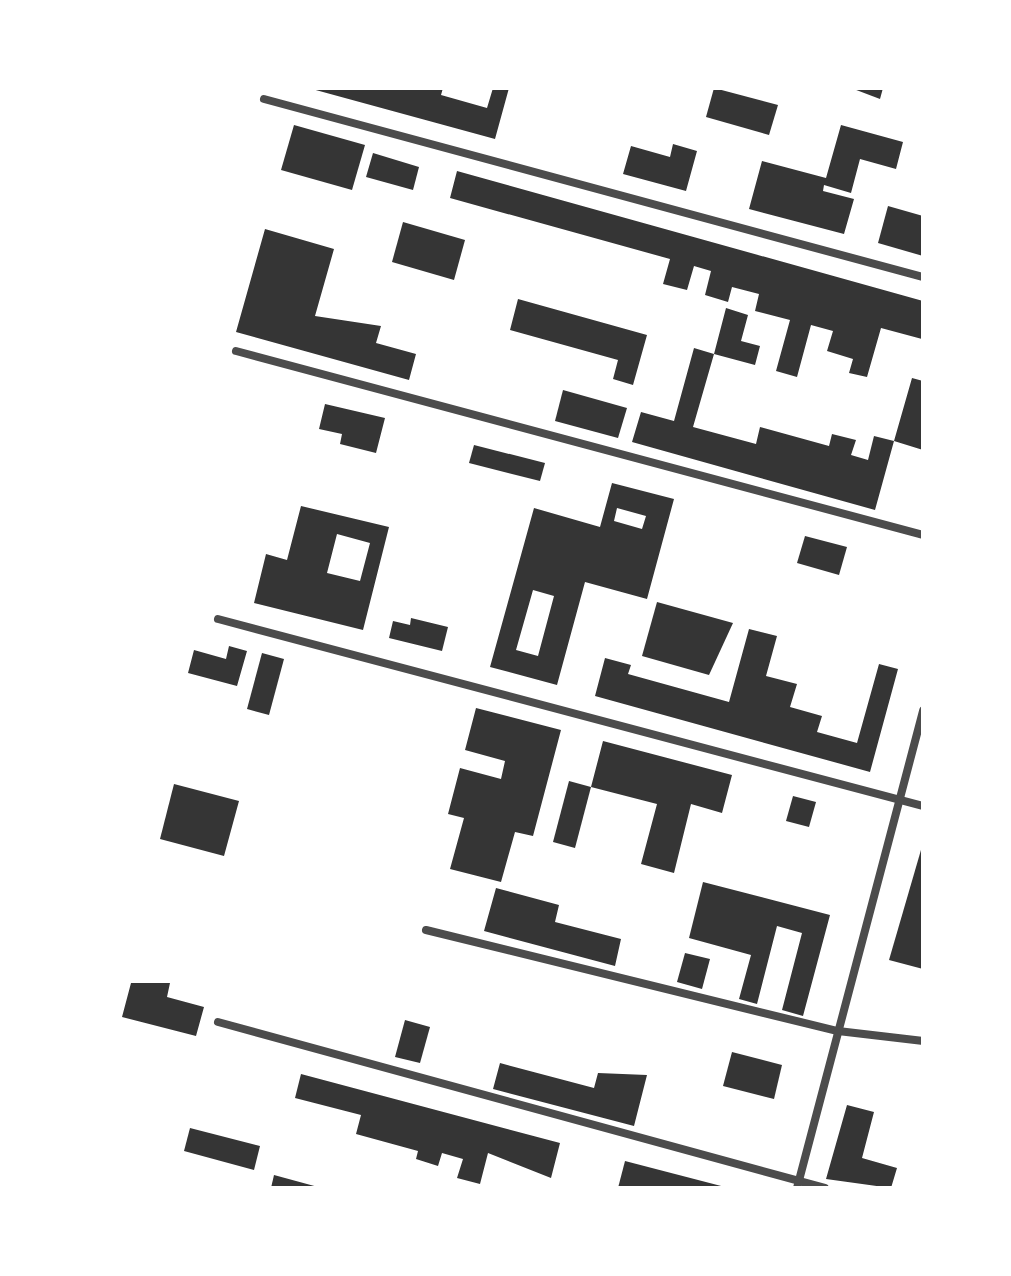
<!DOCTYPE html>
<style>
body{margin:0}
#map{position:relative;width:1011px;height:1276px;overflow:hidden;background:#fff;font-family:Poppins,sans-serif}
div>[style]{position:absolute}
.building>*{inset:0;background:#353535}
.minor>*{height:8px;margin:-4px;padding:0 4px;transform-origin:4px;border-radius:4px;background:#4c4c4c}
span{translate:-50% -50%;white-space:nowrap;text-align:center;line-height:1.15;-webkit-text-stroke:8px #fff;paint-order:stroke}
.frame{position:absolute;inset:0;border:90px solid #fff;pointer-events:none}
</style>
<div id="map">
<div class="building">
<div style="clip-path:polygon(443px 88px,441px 95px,487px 108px,493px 88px,509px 88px,495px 139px,312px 89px)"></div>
<div style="clip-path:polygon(714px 88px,778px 105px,769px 135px,706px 117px)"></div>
<div style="clip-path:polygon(851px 88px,883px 88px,880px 99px)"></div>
<div style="clip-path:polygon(294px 125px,365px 145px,352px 190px,281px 170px)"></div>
<div style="clip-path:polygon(841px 125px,903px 142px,896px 169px,860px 159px,851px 193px,824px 185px,823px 191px,854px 199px,844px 234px,749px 209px,762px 161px,826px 178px)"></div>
<div style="clip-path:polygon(673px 144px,697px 151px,686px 191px,623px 174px,631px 146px,670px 157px)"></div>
<div style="clip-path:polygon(373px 153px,419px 167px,413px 190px,366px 177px)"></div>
<div style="clip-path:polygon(457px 171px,923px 301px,922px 339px,881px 328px,867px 377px,849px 373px,853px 359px,827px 351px,833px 331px,811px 325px,797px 377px,776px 371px,790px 320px,755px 311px,759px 294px,732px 287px,728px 302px,705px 295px,711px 271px,694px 266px,687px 290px,663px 284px,670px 259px,450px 198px)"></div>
<div style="clip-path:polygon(888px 206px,923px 216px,923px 256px,878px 243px)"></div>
<div style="clip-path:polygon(403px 222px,465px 240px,454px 280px,392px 262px)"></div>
<div style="clip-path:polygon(265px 229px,334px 249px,315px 316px,381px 326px,376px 343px,416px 354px,409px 380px,236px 332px)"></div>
<div style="clip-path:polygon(518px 299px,647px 335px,633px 385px,613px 379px,618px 360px,510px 330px)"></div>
<div style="clip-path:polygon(726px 308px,748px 315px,741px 341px,760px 346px,755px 365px,714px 354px,693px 427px,756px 444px,760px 427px,829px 446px,832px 434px,856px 440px,851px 455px,868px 460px,874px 436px,894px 441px,912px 378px,923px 381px,923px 450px,894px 441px,875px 510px,632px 442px,641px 412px,674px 421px,694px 348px,714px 354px)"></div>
<div style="clip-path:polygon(563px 390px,627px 408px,618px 438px,555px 421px)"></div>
<div style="clip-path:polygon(325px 404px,385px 418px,376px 453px,340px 444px,342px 434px,319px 429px)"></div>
<div style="clip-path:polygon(474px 445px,545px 463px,540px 481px,469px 463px)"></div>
<div style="clip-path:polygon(evenodd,612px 483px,674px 499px,647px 599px,585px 582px,557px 685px,490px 667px,534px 508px,600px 527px,612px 483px,617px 508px,646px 516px,642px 529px,614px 521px,617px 508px,612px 483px,533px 590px,554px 596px,538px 656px,516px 650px,533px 590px)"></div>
<div style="clip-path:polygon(evenodd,301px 506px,389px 527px,363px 630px,254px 603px,266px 554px,287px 560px,301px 506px,337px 534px,370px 543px,360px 581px,327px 573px,337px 534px)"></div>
<div style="clip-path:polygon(805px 536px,847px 547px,839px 575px,797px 563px)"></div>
<div style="clip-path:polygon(657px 602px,733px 623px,709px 675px,642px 656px)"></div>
<div style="clip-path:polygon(411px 618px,448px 627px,442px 651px,389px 638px,393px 621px,410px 625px)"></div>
<div style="clip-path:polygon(749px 629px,777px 636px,766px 676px,797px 684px,790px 707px,822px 716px,817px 732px,857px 743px,879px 664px,898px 669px,870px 772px,595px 696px,605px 658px,631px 665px,628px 674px,729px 702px)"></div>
<div style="clip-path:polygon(229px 646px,247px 651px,237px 686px,188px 673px,194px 650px,226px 659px)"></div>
<div style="clip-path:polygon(262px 653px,284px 659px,269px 715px,247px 709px)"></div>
<div style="clip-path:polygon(476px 708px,561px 730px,533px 836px,515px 832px,501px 882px,450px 869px,464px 818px,448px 814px,460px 768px,501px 779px,505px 761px,465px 750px)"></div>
<div style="clip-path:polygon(603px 741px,732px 775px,722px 813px,691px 804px,674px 873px,641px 864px,657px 804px,591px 787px)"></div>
<div style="clip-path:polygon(569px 781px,591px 787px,575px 848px,553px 842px)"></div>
<div style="clip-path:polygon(174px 784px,239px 801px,224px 856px,160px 839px)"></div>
<div style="clip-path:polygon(793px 796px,816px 802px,809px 827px,786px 821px)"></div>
<div style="clip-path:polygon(923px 843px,923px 969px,889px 960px)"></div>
<div style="clip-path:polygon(703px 882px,830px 915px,803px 1016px,782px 1010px,802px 933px,777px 926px,757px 1004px,739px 999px,751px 955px,689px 938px)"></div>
<div style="clip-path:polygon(496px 888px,559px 905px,555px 922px,621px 939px,615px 966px,484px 931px)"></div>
<div style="clip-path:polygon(685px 953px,710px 959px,702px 989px,677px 982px)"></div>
<div style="clip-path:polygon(131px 983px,170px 983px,167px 997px,204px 1007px,196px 1036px,122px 1017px)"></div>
<div style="clip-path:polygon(405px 1020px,430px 1027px,420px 1063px,395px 1057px)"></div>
<div style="clip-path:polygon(732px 1052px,782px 1065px,774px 1099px,723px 1086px)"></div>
<div style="clip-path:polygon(500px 1063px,594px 1088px,598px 1073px,647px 1075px,634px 1126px,493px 1089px)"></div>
<div style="clip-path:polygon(301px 1074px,560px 1143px,551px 1178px,488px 1153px,480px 1184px,457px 1178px,463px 1159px,442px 1153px,438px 1166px,416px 1159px,418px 1151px,356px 1134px,361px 1115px,295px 1098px)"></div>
<div style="clip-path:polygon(847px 1105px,874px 1112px,862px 1158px,897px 1168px,891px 1188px,826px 1179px)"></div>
<div style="clip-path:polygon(190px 1128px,260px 1146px,254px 1170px,184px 1151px)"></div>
<div style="clip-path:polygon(625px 1161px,725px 1187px,725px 1188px,618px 1188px)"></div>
<div style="clip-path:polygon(274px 1175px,318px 1187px,318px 1188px,271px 1188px)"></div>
</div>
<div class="minor">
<div style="left:264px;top:99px;width:683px;rotate:15.12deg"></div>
<div style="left:236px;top:351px;width:711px;rotate:14.99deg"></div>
<div style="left:218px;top:619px;width:729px;rotate:14.86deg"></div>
<div style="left:426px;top:930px;width:424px;rotate:13.8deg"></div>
<div style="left:838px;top:1031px;width:86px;rotate:6.7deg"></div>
<div style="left:218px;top:1022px;width:629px;rotate:15.3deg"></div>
<div style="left:797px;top:1188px;width:494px;rotate:-75.2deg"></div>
</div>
<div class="frame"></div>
</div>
